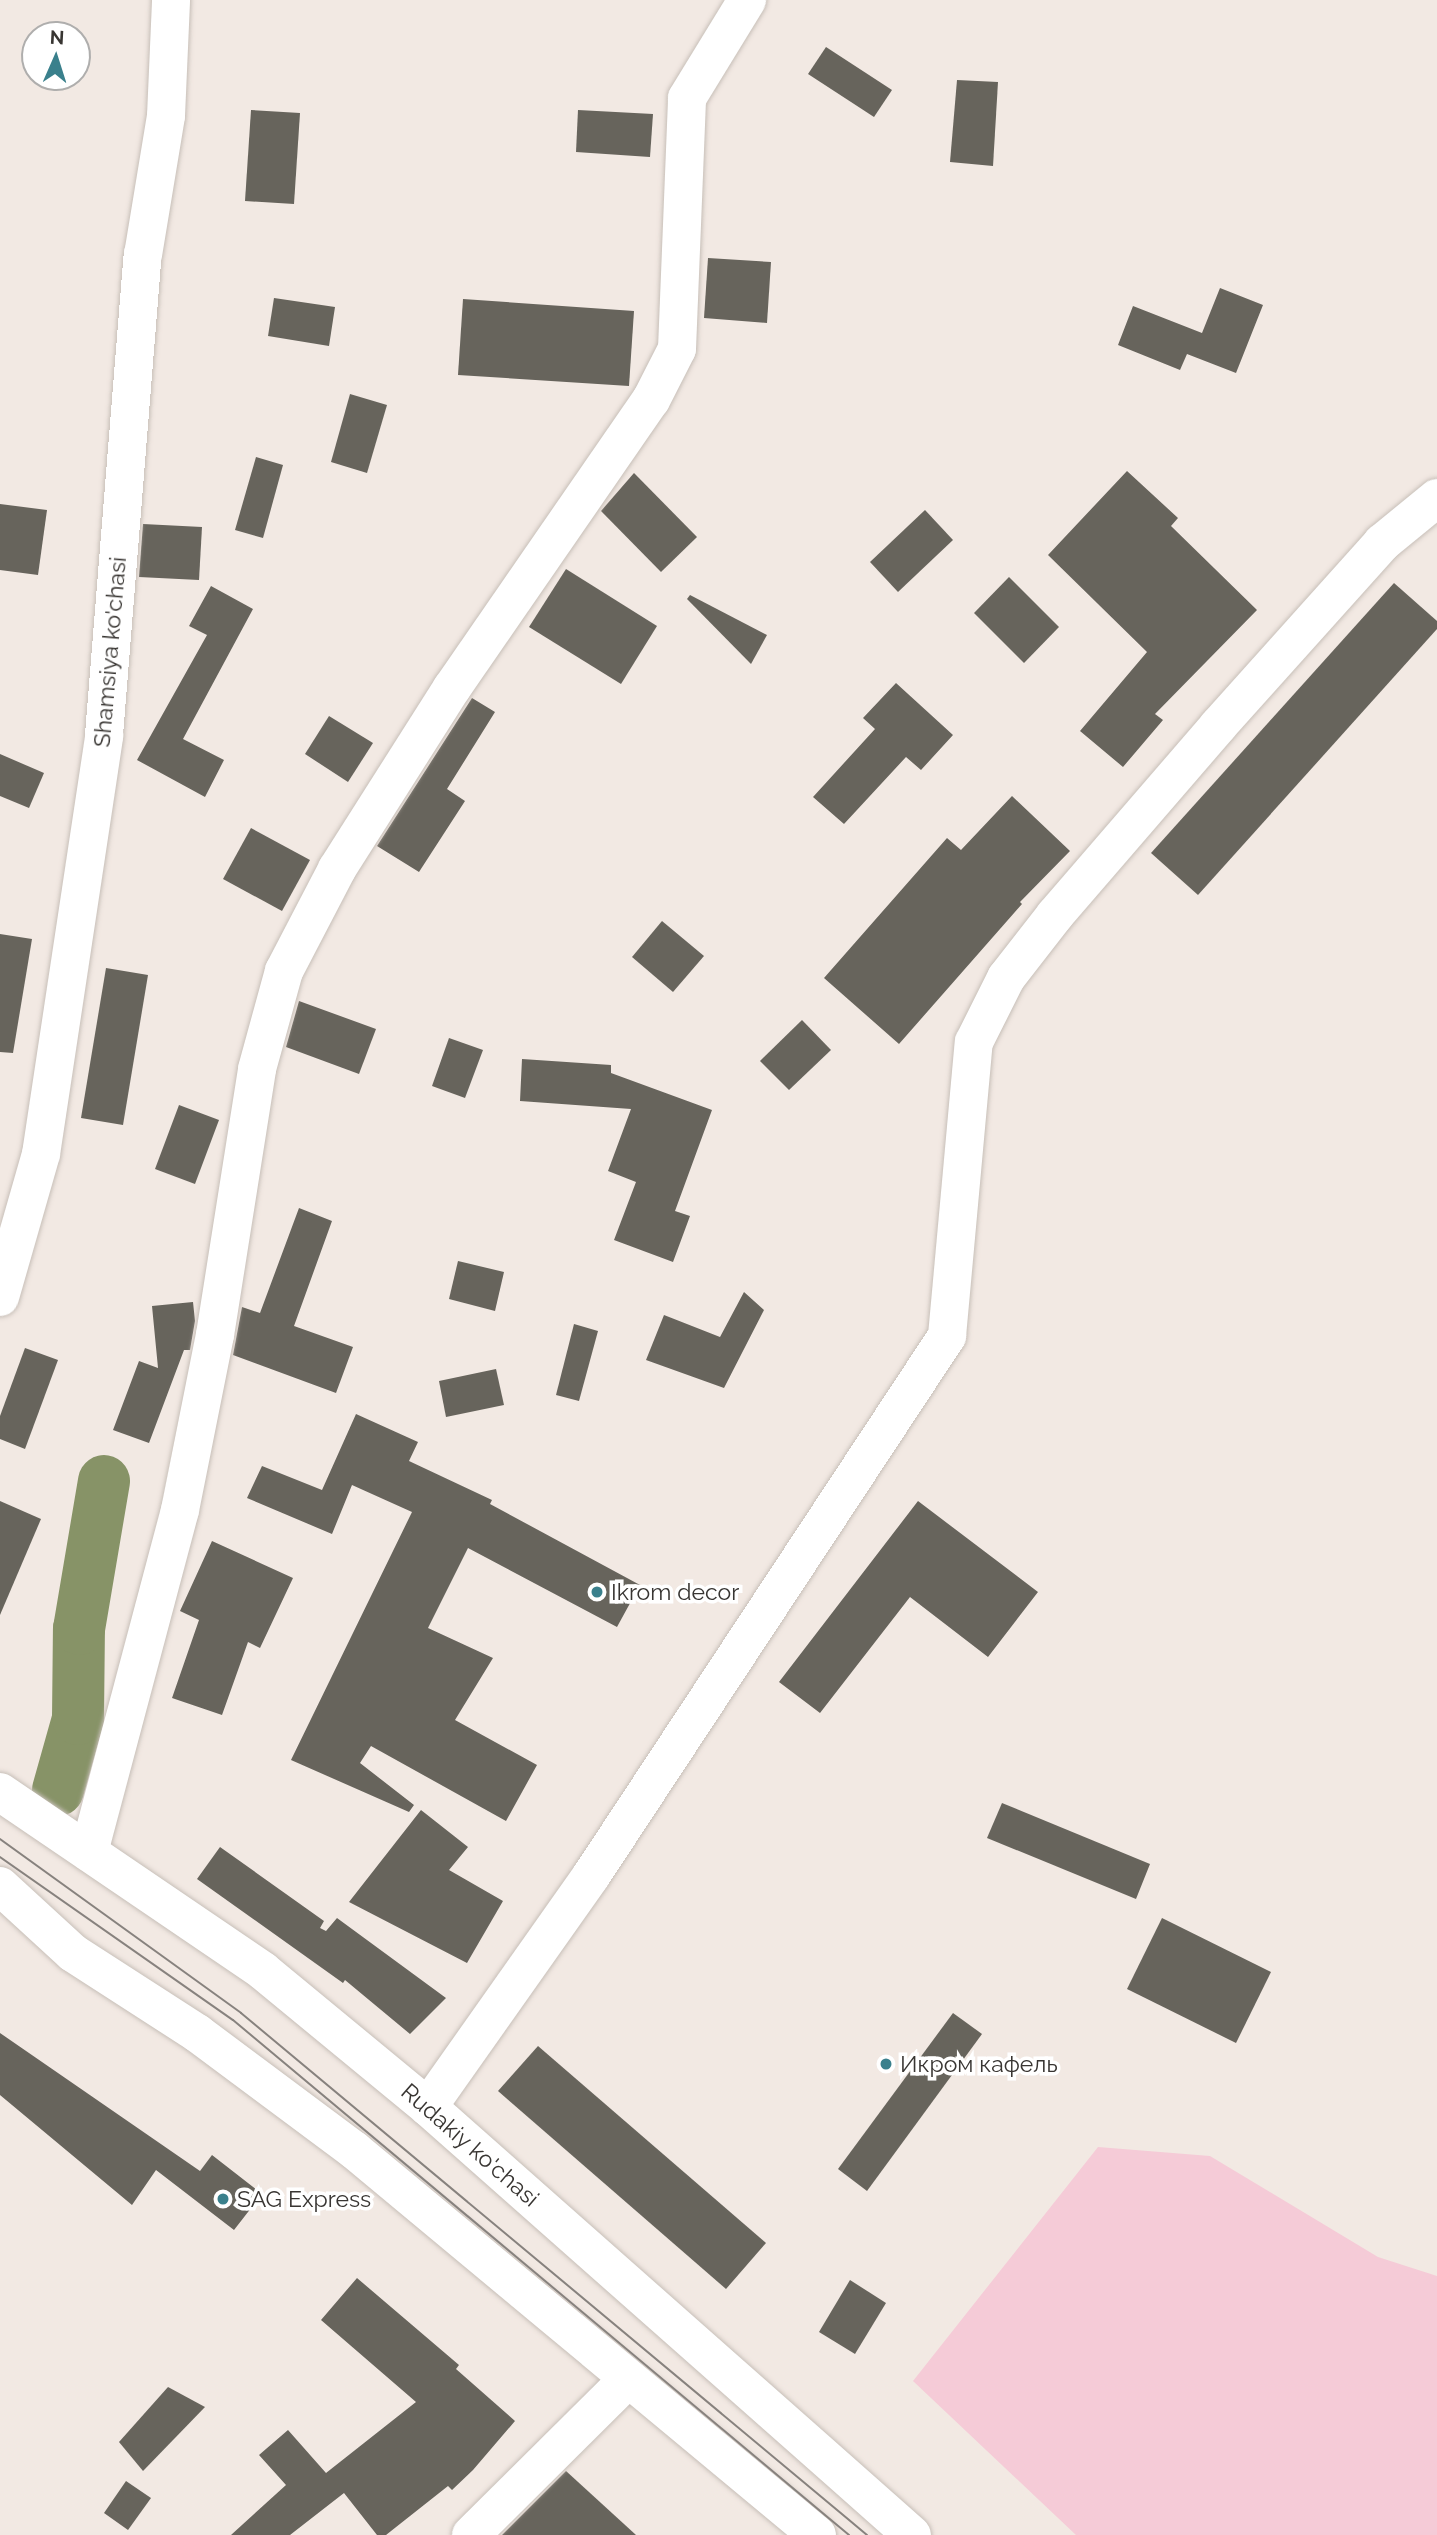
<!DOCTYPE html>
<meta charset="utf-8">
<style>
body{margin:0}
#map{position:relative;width:1437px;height:2535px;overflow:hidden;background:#f2e9e3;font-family:Raleway,sans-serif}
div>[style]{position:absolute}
.green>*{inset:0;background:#f5cbd7}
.river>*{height:52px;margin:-26px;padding:0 26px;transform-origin:26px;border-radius:26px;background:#879367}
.building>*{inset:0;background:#67645c}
.roads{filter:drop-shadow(0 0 2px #c7bfb8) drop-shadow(0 0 2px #c7bfb8)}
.minor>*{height:38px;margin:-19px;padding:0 19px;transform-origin:19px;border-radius:19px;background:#fff}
.major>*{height:38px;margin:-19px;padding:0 19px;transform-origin:19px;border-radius:19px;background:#fff}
.tram>*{height:2px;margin:-1px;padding:0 1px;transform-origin:1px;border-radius:1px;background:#87827e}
.dots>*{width:19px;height:19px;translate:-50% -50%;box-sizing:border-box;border:4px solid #fff;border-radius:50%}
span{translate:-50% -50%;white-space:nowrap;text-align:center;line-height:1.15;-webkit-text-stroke:7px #fff;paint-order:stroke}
.street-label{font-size:23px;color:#383532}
.poi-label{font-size:23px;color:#383532}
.left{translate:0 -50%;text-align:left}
.north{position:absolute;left:21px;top:21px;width:70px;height:70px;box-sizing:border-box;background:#fff;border:2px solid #afaead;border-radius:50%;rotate:3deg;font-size:19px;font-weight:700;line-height:28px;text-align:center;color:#383532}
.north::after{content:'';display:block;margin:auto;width:24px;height:32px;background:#3a808c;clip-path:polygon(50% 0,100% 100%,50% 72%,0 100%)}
</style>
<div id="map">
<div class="green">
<div style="clip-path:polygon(1098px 2147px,1210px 2156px,1378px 2257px,1437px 2276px,1437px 2535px,1076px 2535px,913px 2381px)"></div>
</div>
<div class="river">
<div style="left:58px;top:1790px;width:74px;rotate:-74.3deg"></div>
<div style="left:78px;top:1719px;width:90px;rotate:-89.4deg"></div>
<div style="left:79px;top:1629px;width:150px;rotate:-80.4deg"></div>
</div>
<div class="building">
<div style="clip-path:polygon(826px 47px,892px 90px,874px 117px,808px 74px)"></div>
<div style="clip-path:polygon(957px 80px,998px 82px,993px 166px,950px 162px)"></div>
<div style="clip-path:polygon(251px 110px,300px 113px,294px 204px,245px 201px)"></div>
<div style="clip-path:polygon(578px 110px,653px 114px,650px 157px,576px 152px)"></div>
<div style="clip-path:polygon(708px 258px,771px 262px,767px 323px,704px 318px)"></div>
<div style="clip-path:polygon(1220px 288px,1263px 305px,1236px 373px,1187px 354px,1180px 370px,1118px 345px,1133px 306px,1202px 333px)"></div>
<div style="clip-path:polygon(274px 298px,335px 307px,329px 346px,268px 336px)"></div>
<div style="clip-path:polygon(463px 299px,634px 311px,629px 386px,458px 375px)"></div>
<div style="clip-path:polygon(350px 394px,387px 405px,367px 473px,331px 462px)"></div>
<div style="clip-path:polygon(256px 457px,283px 465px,263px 538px,235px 530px)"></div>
<div style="clip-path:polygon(1127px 471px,1178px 518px,1171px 526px,1257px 610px,1155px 714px,1163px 720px,1123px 767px,1080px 731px,1147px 652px,1048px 555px)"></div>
<div style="clip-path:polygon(634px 473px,697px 537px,661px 572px,601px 511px)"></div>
<div style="clip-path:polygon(0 504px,47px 510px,38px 575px,0 570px)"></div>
<div style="clip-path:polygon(925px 510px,953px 540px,898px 592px,870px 562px)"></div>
<div style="clip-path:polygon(143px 524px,202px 527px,199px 580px,139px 577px)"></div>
<div style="clip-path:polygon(566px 569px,657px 626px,621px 684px,529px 627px)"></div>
<div style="clip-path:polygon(1009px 577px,1059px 627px,1024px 663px,974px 613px)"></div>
<div style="clip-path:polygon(1394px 583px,1437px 621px,1437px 629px,1198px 895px,1151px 853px)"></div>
<div style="clip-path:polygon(211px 586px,253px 609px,183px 739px,224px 760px,205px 797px,137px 760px,207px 635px,189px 626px)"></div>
<div style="clip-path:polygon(690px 595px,767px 635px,751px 664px,687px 599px)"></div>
<div style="clip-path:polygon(896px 683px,953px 735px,921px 770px,906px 757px,844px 824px,813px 797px,875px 729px,863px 718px)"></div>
<div style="clip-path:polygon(472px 698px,495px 712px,447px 789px,465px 801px,419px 872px,377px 846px)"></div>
<div style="clip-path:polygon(329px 716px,373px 743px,348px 782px,305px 754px)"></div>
<div style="clip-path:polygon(0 754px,44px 773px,29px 808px,0 796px)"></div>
<div style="clip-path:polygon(1012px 796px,1070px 851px,1020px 902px,1022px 904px,899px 1044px,824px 978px,947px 838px,961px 850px)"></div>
<div style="clip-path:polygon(251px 828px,310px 860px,282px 911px,223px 879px)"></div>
<div style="clip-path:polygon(662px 921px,704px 956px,673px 992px,632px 957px)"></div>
<div style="clip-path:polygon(0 934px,32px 939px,13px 1053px,0 1052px)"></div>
<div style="clip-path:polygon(106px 968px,148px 975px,123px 1125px,81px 1118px)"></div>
<div style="clip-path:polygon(299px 1001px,376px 1029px,359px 1074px,286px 1047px)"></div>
<div style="clip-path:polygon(802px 1020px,831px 1050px,789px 1090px,760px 1061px)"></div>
<div style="clip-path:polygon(449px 1038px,483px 1050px,465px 1098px,432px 1086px)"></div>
<div style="clip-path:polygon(522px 1059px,611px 1065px,611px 1073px,712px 1110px,675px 1211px,690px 1216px,673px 1262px,614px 1240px,636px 1182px,608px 1171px,631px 1109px,520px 1101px)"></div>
<div style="clip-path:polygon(179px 1105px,219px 1120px,195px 1184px,155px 1169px)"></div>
<div style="clip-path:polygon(299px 1208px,332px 1221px,294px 1326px,353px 1347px,336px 1393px,233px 1355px,242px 1307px,260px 1313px)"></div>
<div style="clip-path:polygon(458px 1261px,504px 1272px,495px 1311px,449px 1299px)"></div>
<div style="clip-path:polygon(744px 1292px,764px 1310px,724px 1388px,646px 1360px,664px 1315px,720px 1337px)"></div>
<div style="clip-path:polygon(193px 1302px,195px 1321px,190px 1350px,184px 1350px,149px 1443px,113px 1430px,139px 1361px,158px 1368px,152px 1306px)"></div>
<div style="clip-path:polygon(574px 1324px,598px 1331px,579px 1401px,556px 1395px)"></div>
<div style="clip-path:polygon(25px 1348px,58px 1360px,25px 1449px,0 1439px,0 1416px)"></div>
<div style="clip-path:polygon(496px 1369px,504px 1405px,446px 1417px,439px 1381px)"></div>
<div style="clip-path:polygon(356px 1414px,418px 1442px,409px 1461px,492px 1500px,490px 1504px,640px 1585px,617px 1627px,468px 1548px,428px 1628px,493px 1658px,455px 1720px,537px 1765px,506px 1821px,371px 1746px,360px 1763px,414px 1805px,409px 1812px,291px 1760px,412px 1512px,352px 1485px,332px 1534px,247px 1498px,262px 1466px,322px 1490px)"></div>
<div style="clip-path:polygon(0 1501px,41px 1519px,0 1615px)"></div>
<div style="clip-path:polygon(918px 1501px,1038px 1592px,988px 1657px,910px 1597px,820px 1713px,779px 1682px)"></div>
<div style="clip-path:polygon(212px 1541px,293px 1578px,260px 1648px,248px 1642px,222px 1715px,172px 1698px,199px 1620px,180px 1611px)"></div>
<div style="clip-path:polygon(1002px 1803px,1150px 1864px,1136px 1899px,987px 1838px)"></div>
<div style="clip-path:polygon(421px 1810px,468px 1847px,449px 1870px,503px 1901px,467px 1963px,349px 1902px)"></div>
<div style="clip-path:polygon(220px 1847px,324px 1921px,320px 1928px,326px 1931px,337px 1918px,446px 1998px,410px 2034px,345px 1980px,343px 1983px,197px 1879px)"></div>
<div style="clip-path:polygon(1162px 1918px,1271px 1972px,1236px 2043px,1127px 1989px)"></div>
<div style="clip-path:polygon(953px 2013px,982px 2034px,867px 2191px,838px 2169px)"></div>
<div style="clip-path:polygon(0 2033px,200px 2171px,212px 2155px,262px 2194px,234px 2230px,156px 2170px,132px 2205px,0 2095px)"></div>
<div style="clip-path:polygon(538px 2046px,766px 2243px,726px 2289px,498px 2091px)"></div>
<div style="clip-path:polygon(357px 2278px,459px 2365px,456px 2369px,515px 2421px,473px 2470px,452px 2490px,448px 2486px,386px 2535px,377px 2535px,344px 2493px,290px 2535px,231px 2535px,286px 2485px,259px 2455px,288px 2430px,326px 2473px,416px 2402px,321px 2320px)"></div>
<div style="clip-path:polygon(850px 2280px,886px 2303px,855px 2354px,819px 2332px)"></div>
<div style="clip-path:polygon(168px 2387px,205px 2407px,143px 2471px,119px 2442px)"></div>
<div style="clip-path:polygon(566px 2471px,636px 2535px,502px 2535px)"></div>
<div style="clip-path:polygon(126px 2481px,151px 2498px,128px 2530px,104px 2513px)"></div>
</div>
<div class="roads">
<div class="minor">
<div style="left:0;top:1297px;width:149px;rotate:-74deg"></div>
<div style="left:41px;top:1154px;width:424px;rotate:-81.4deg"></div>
<div style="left:104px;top:735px;width:482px;rotate:-85.4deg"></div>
<div style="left:143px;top:255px;width:141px;rotate:-80.6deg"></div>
<div style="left:166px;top:116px;width:116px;rotate:-87.5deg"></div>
<div style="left:89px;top:1852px;width:354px;rotate:-75.1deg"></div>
<div style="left:180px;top:1510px;width:178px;rotate:-78.7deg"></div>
<div style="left:215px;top:1335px;width:269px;rotate:-81deg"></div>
<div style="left:257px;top:1069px;width:102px;rotate:-74.6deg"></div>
<div style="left:284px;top:971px;width:115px;rotate:-62.5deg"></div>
<div style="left:337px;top:869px;width:214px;rotate:-57.6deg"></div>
<div style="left:452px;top:688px;width:350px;rotate:-55.4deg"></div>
<div style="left:651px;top:400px;width:57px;rotate:-63deg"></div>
<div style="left:677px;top:349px;width:251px;rotate:-87.7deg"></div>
<div style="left:687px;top:98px;width:115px;rotate:-58.5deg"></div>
<div style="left:428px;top:2107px;width:283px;rotate:-54.8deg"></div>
<div style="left:591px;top:1876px;width:647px;rotate:-56.6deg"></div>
<div style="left:947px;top:1336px;width:295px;rotate:-84.8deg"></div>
<div style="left:974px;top:1042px;width:72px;rotate:-63.4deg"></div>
<div style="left:1006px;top:978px;width:80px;rotate:-52.1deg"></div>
<div style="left:1055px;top:915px;width:250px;rotate:-49.2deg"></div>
<div style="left:1218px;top:726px;width:246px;rotate:-48.1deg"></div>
<div style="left:1382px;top:543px;width:71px;rotate:-39.3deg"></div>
<div style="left:471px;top:2535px;width:221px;rotate:-44.8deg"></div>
</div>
<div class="major">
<div style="left:0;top:1792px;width:318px;rotate:34.2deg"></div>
<div style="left:263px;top:1971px;width:214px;rotate:39.5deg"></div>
<div style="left:428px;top:2107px;width:646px;rotate:41.49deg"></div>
<div style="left:0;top:1886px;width:99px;rotate:42.5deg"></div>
<div style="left:73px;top:1953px;width:148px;rotate:32.8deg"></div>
<div style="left:197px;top:2033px;width:196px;rotate:36.7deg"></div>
<div style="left:354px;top:2150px;width:602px;rotate:39.74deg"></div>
</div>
</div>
<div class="tram">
<div style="left:0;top:1839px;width:297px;rotate:35.8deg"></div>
<div style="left:241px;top:2013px;width:815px;rotate:39.82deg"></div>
<div style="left:0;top:1857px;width:284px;rotate:35deg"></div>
<div style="left:233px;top:2020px;width:803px;rotate:39.9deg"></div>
</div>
<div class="dots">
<div style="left:597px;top:1592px;background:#3a808c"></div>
<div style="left:886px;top:2064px;background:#3a808c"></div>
<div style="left:223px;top:2199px;background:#3a808c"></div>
</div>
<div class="street-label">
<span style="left:110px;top:652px;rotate:-85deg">Shamsiya ko'chasi</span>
<span style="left:470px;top:2145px;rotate:41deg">Rudakiy ko'chasi</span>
</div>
<div class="poi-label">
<span class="left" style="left:611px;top:1592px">Ikrom decor</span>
<span class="left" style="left:900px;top:2064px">Икром кафель</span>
<span class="left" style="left:237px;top:2199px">SAG Express</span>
</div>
<div class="north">N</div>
</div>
